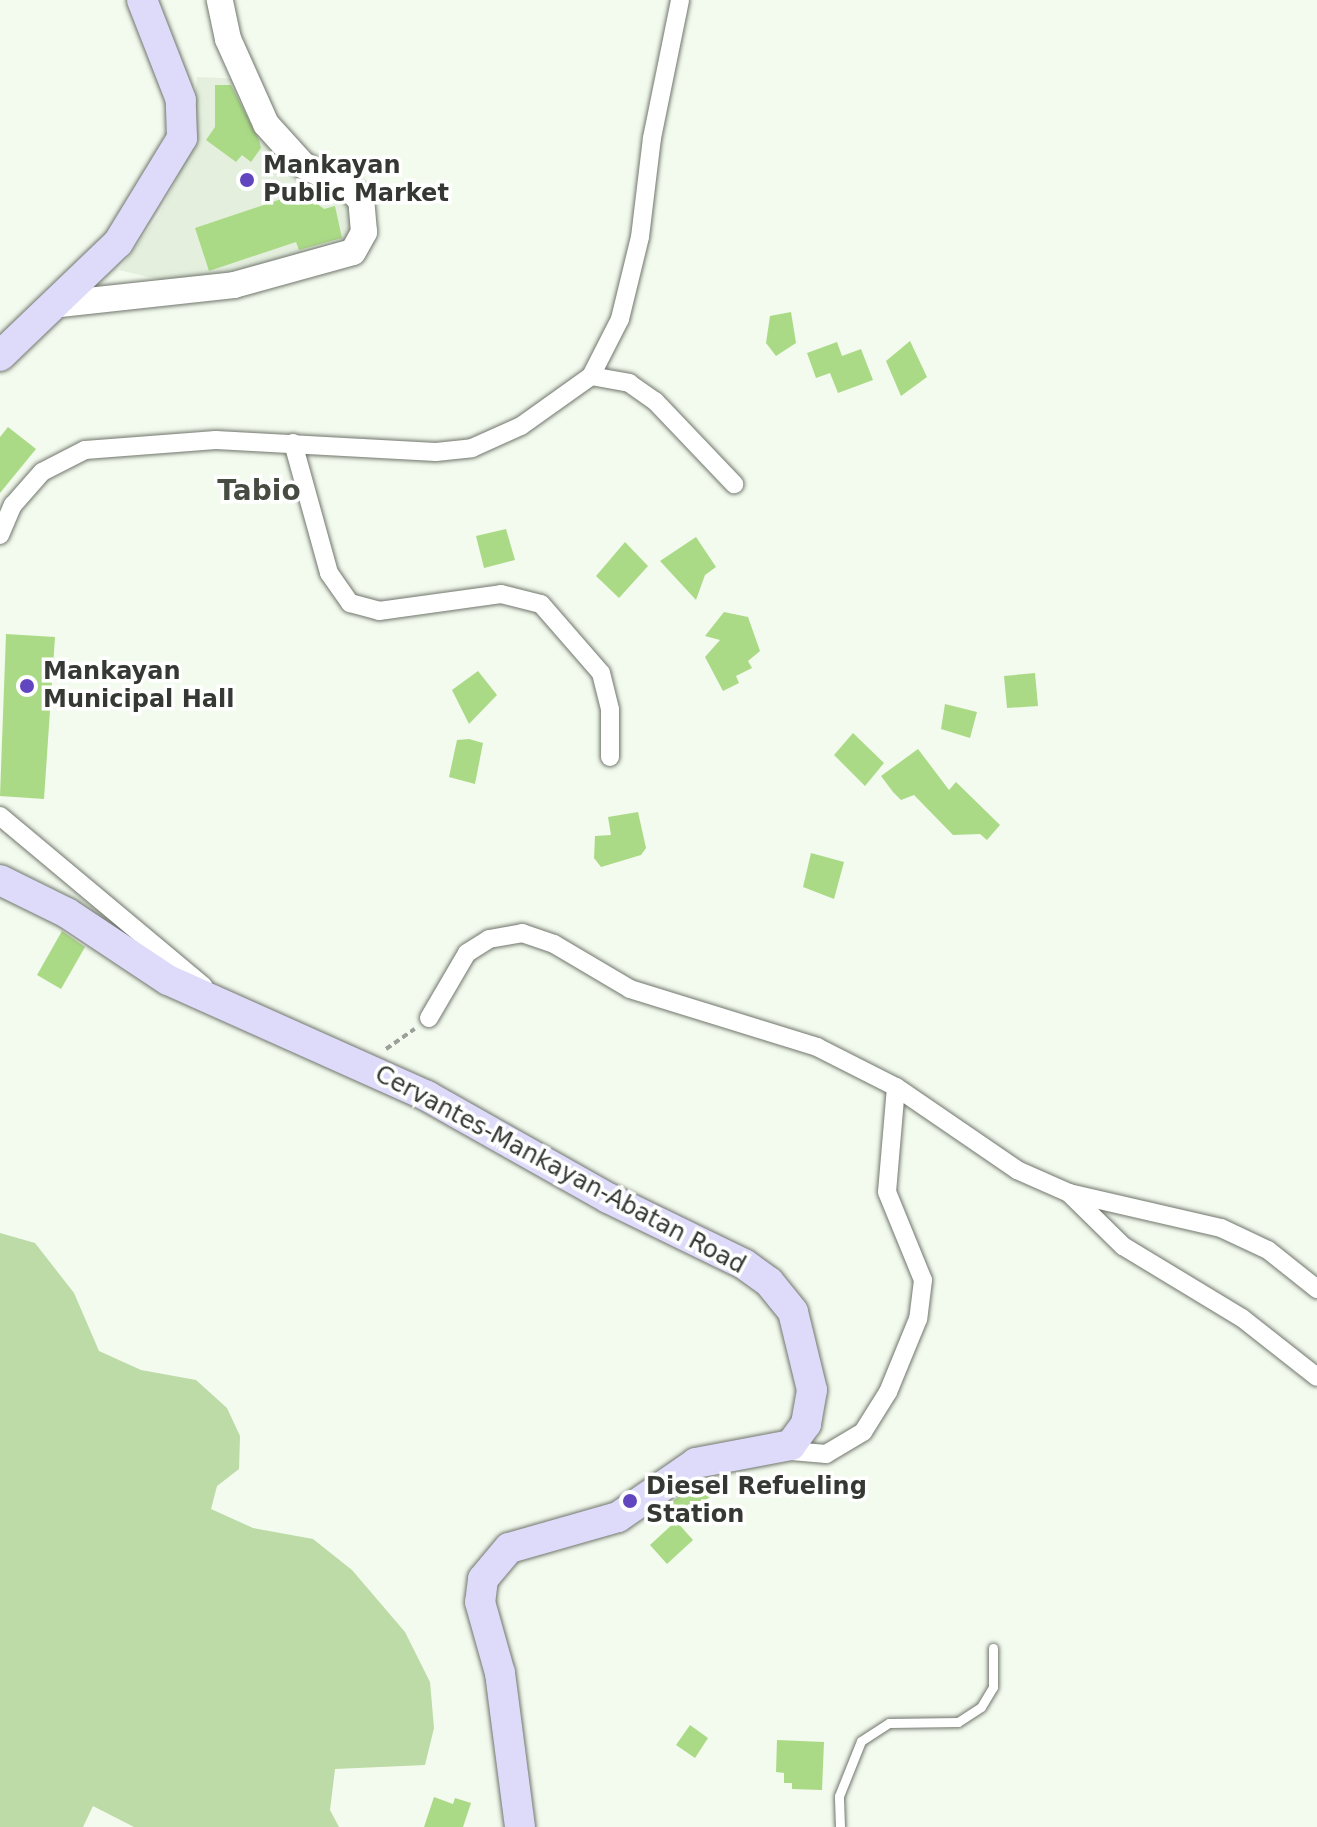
<!DOCTYPE html>
<style>
body{margin:0}
#map{position:relative;width:1317px;height:1827px;overflow:hidden;background:#f3faee;font-family:"DejaVu Sans",sans-serif}
div>[style]{position:absolute}
.built>*{inset:0;background:#e4efde}
.green>*{inset:0;background:#bcdba6}
.building>*{inset:0;background:#abda87}
.path>*{height:4px;margin-top:-2px;transform-origin:0;background:repeating-linear-gradient(90deg,#9ba098 0 6px,transparent 0 10px)}
.roads{filter:drop-shadow(0 0 2px #70766c) drop-shadow(0 0 2px #70766c)}
.lane>*{height:9px;margin:-4.5px;padding:0 4.5px;transform-origin:4.5px;border-radius:4.5px;background:#fff}
.street>*{height:18px;margin:-9px;padding:0 9px;transform-origin:9px;border-radius:9px;background:#fff}
.secondary>*{height:26px;margin:-13px;padding:0 13px;transform-origin:13px;border-radius:13px;background:#fff}
.primary>*{height:30px;margin:-15px;padding:0 15px;transform-origin:15px;border-radius:15px;background:#dddafa}
.dots>*{width:22px;height:22px;translate:-50% -50%;box-sizing:border-box;border:4px solid #fff;border-radius:50%}
span{translate:-50% -50%;white-space:nowrap;text-align:center;line-height:1.15;-webkit-text-stroke:7px #fff;paint-order:stroke}
.poi-label{font-size:24px;color:#353833;font-weight:700}
.left{translate:0 -50%;text-align:left}
.street-label{font-size:24px;color:#353833}
.quarter-label{font-size:28px;color:#464c42;font-weight:700}
</style>
<div id="map">
<div class="built">
<div style="clip-path:polygon(197px 77px,241px 79px,359px 219px,353px 240px,318px 259px,169px 282px,119px 270px,159px 215px,191px 149px)"></div>
</div>
<div class="green">
<div style="clip-path:polygon(0 1233px,35px 1243px,74px 1293px,99px 1351px,141px 1370px,196px 1380px,227px 1408px,240px 1436px,239px 1469px,217px 1486px,211px 1509px,253px 1528px,313px 1539px,352px 1570px,405px 1632px,430px 1682px,434px 1728px,425px 1765px,335px 1769px,330px 1810px,339px 1827px,134px 1827px,93px 1806px,83px 1827px,0 1827px)"></div>
</div>
<div class="building">
<div style="clip-path:polygon(215px 85px,231px 85px,259px 140px,261px 148px,251px 162px,242px 155px,236px 162px,206px 140px,215px 127px)"></div>
<div style="clip-path:polygon(302px 192px,324px 209px,335px 206px,342px 238px,299px 250px,296px 242px,209px 271px,195px 228px)"></div>
<div style="clip-path:polygon(791px 312px,796px 343px,776px 356px,766px 343px,770px 316px)"></div>
<div style="clip-path:polygon(910px 341px,927px 377px,901px 396px,886px 361px)"></div>
<div style="clip-path:polygon(837px 342px,842px 356px,861px 349px,873px 380px,838px 393px,830px 373px,816px 378px,807px 353px)"></div>
<div style="clip-path:polygon(8px 427px,36px 449px,0 493px,0 437px)"></div>
<div style="clip-path:polygon(506px 529px,515px 560px,484px 568px,476px 536px)"></div>
<div style="clip-path:polygon(696px 537px,716px 567px,705px 575px,696px 600px,660px 561px)"></div>
<div style="clip-path:polygon(625px 542px,648px 566px,619px 598px,596px 576px)"></div>
<div style="clip-path:polygon(724px 612px,748px 617px,760px 651px,748px 661px,752px 668px,736px 676px,739px 683px,723px 691px,705px 657px,720px 640px,705px 636px)"></div>
<div style="clip-path:polygon(6px 634px,55px 637px,44px 799px,0 796px)"></div>
<div style="clip-path:polygon(478px 671px,497px 695px,469px 724px,452px 690px)"></div>
<div style="clip-path:polygon(1035px 673px,1038px 706px,1007px 708px,1004px 676px)"></div>
<div style="clip-path:polygon(945px 704px,977px 712px,970px 738px,941px 729px)"></div>
<div style="clip-path:polygon(853px 733px,884px 763px,865px 786px,834px 755px)"></div>
<div style="clip-path:polygon(469px 739px,483px 743px,475px 784px,449px 777px,457px 740px)"></div>
<div style="clip-path:polygon(918px 749px,949px 790px,956px 782px,1000px 825px,987px 840px,980px 834px,953px 835px,914px 795px,901px 800px,893px 792px,881px 776px)"></div>
<div style="clip-path:polygon(638px 812px,646px 848px,641px 855px,601px 867px,594px 858px,595px 836px,611px 835px,608px 817px)"></div>
<div style="clip-path:polygon(811px 853px,844px 862px,834px 899px,803px 887px)"></div>
<div style="clip-path:polygon(62px 931px,85px 947px,61px 989px,37px 975px)"></div>
<div style="clip-path:polygon(700px 1482px,710px 1497px,680px 1517px,670px 1503px)"></div>
<div style="clip-path:polygon(676px 1521px,693px 1540px,667px 1564px,650px 1545px)"></div>
<div style="clip-path:polygon(690px 1725px,708px 1738px,695px 1758px,676px 1745px)"></div>
<div style="clip-path:polygon(777px 1740px,824px 1742px,822px 1790px,792px 1789px,792px 1783px,784px 1783px,784px 1773px,776px 1772px)"></div>
<div style="clip-path:polygon(434px 1797px,453px 1804px,455px 1798px,471px 1803px,463px 1827px,424px 1827px)"></div>
</div>
<div class="path">
<div style="left:386px;top:1049px;width:35px;rotate:-35deg"></div>
</div>
<div class="roads">
<div class="lane">
<div style="left:840px;top:1827px;width:31px;rotate:-92deg"></div>
<div style="left:839px;top:1796px;width:59px;rotate:-68.2deg"></div>
<div style="left:861px;top:1741px;width:33px;rotate:-33deg"></div>
<div style="left:889px;top:1723px;width:69px;rotate:-0.8deg"></div>
<div style="left:958px;top:1722px;width:27px;rotate:-33deg"></div>
<div style="left:981px;top:1707px;width:23px;rotate:-59deg"></div>
<div style="left:993px;top:1687px;width:39px;rotate:-90deg"></div>
</div>
<div class="street">
<div style="left:591px;top:376px;width:64px;rotate:-63deg"></div>
<div style="left:620px;top:319px;width:84px;rotate:-76.3deg"></div>
<div style="left:640px;top:237px;width:100px;rotate:-83.1deg"></div>
<div style="left:652px;top:138px;width:141px;rotate:-78.5deg"></div>
<div style="left:293px;top:443px;width:135px;rotate:74.5deg"></div>
<div style="left:329px;top:573px;width:37px;rotate:55deg"></div>
<div style="left:350px;top:603px;width:30px;rotate:15deg"></div>
<div style="left:379px;top:611px;width:123px;rotate:-7.9deg"></div>
<div style="left:501px;top:594px;width:41px;rotate:14deg"></div>
<div style="left:541px;top:604px;width:91px;rotate:49deg"></div>
<div style="left:601px;top:673px;width:38px;rotate:76deg"></div>
<div style="left:610px;top:710px;width:47px;rotate:90deg"></div>
<div style="left:0;top:535px;width:33px;rotate:-67deg"></div>
<div style="left:13px;top:505px;width:44px;rotate:-48.7deg"></div>
<div style="left:42px;top:472px;width:48px;rotate:-27.1deg"></div>
<div style="left:85px;top:450px;width:131px;rotate:-4.4deg"></div>
<div style="left:216px;top:440px;width:220px;rotate:3.1deg"></div>
<div style="left:436px;top:452px;width:36px;rotate:-6deg"></div>
<div style="left:472px;top:448px;width:54px;rotate:-24.2deg"></div>
<div style="left:521px;top:426px;width:86px;rotate:-35.5deg"></div>
<div style="left:591px;top:376px;width:39px;rotate:10deg"></div>
<div style="left:629px;top:383px;width:32px;rotate:35deg"></div>
<div style="left:655px;top:401px;width:115px;rotate:46.4deg"></div>
<div style="left:0;top:816px;width:265px;rotate:39.9deg"></div>
<div style="left:429px;top:1018px;width:75px;rotate:-59.7deg"></div>
<div style="left:467px;top:953px;width:26px;rotate:-32deg"></div>
<div style="left:489px;top:939px;width:34px;rotate:-10deg"></div>
<div style="left:522px;top:933px;width:34px;rotate:19deg"></div>
<div style="left:554px;top:944px;width:88px;rotate:30.6deg"></div>
<div style="left:630px;top:989px;width:196px;rotate:17.2deg"></div>
<div style="left:817px;top:1047px;width:89px;rotate:26.9deg"></div>
<div style="left:896px;top:1087px;width:105px;rotate:94.9deg"></div>
<div style="left:887px;top:1192px;width:95px;rotate:67.8deg"></div>
<div style="left:923px;top:1280px;width:39px;rotate:97deg"></div>
<div style="left:918px;top:1319px;width:79px;rotate:112.3deg"></div>
<div style="left:888px;top:1392px;width:47px;rotate:122deg"></div>
<div style="left:863px;top:1432px;width:43px;rotate:149.3deg"></div>
<div style="left:826px;top:1454px;width:46px;rotate:-175deg"></div>
<div style="left:896px;top:1087px;width:147px;rotate:34.4deg"></div>
<div style="left:1017px;top:1170px;width:57px;rotate:23.9deg"></div>
<div style="left:1069px;top:1193px;width:156px;rotate:13deg"></div>
<div style="left:1221px;top:1228px;width:52px;rotate:25.1deg"></div>
<div style="left:1268px;top:1250px;width:63px;rotate:38.5deg"></div>
<div style="left:1069px;top:1193px;width:76px;rotate:44.5deg"></div>
<div style="left:1123px;top:1246px;width:139px;rotate:31.2deg"></div>
<div style="left:1242px;top:1318px;width:95px;rotate:38.2deg"></div>
</div>
<div class="secondary">
<div style="left:60px;top:304px;width:175px;rotate:-6.2deg"></div>
<div style="left:234px;top:285px;width:123px;rotate:-15.5deg"></div>
<div style="left:353px;top:252px;width:23px;rotate:-61deg"></div>
<div style="left:364px;top:232px;width:32px;rotate:-95deg"></div>
<div style="left:361px;top:200px;width:20px;rotate:-135deg"></div>
<div style="left:347px;top:186px;width:49px;rotate:-154.5deg"></div>
<div style="left:303px;top:165px;width:55px;rotate:-132.1deg"></div>
<div style="left:266px;top:124px;width:93px;rotate:-114.1deg"></div>
<div style="left:228px;top:39px;width:40px;rotate:-102deg"></div>
</div>
<div class="primary">
<div style="left:0;top:356px;width:163px;rotate:-43.8deg"></div>
<div style="left:118px;top:243px;width:123px;rotate:-58.6deg"></div>
<div style="left:182px;top:138px;width:38px;rotate:-92deg"></div>
<div style="left:181px;top:100px;width:107px;rotate:-111.3deg"></div>
<div style="left:0;top:880px;width:75px;rotate:26.2deg"></div>
<div style="left:67px;top:913px;width:121px;rotate:33.6deg"></div>
<div style="left:168px;top:980px;width:284px;rotate:24.1deg"></div>
<div style="left:427px;top:1096px;width:208px;rotate:29.4deg"></div>
<div style="left:608px;top:1198px;width:151px;rotate:25.9deg"></div>
<div style="left:744px;top:1264px;width:31px;rotate:36deg"></div>
<div style="left:769px;top:1282px;width:38px;rotate:51deg"></div>
<div style="left:793px;top:1312px;width:80px;rotate:76.3deg"></div>
<div style="left:812px;top:1390px;width:35px;rotate:100deg"></div>
<div style="left:806px;top:1424px;width:26px;rotate:126deg"></div>
<div style="left:791px;top:1445px;width:97px;rotate:169.3deg"></div>
<div style="left:696px;top:1463px;width:95px;rotate:145.3deg"></div>
<div style="left:618px;top:1517px;width:113px;rotate:164.1deg"></div>
<div style="left:509px;top:1548px;width:40px;rotate:130deg"></div>
<div style="left:483px;top:1579px;width:23px;rotate:97deg"></div>
<div style="left:480px;top:1602px;width:74px;rotate:74.3deg"></div>
<div style="left:500px;top:1673px;width:155px;rotate:82.6deg"></div>
</div>
</div>
<div class="dots">
<div style="left:247px;top:180px;background:#6146bf"></div>
<div style="left:27px;top:686px;background:#6146bf"></div>
<div style="left:630px;top:1501px;background:#6146bf"></div>
</div>
<div class="poi-label">
<span class="left" style="left:263px;top:180px">Mankayan<br>Public Market</span>
<span class="left" style="left:43px;top:686px">Mankayan<br>Municipal Hall</span>
<span class="left" style="left:646px;top:1501px">Diesel Refueling<br>Station</span>
</div>
<div class="street-label">
<span style="left:560px;top:1170px;rotate:28deg">Cervantes-Mankayan-Abatan Road</span>
</div>
<div class="quarter-label">
<span style="left:259px;top:491px">Tabio</span>
</div>
</div>
